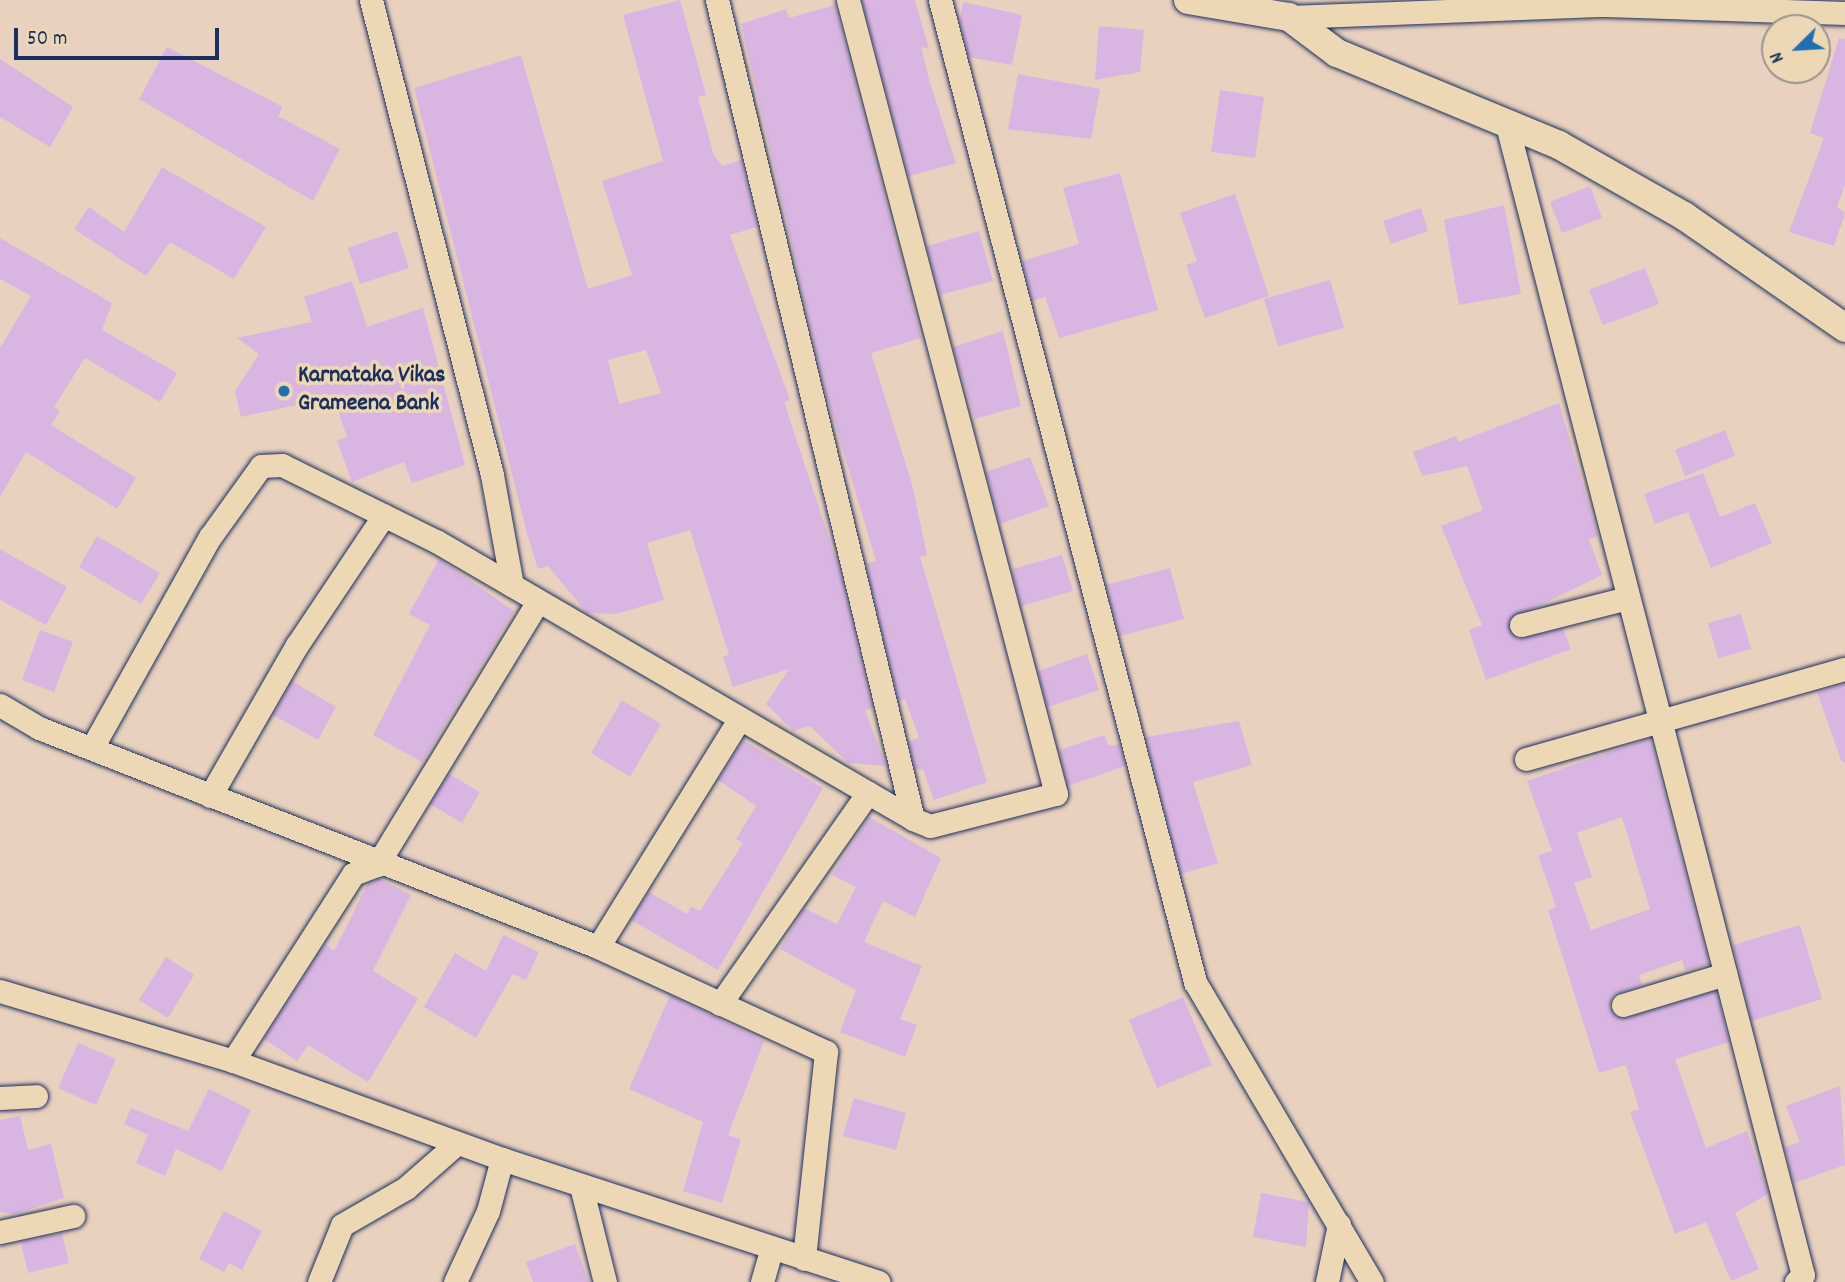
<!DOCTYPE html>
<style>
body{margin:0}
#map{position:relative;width:1845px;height:1282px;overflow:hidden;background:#e9d1bf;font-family:Dekko,sans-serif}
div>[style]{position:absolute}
.building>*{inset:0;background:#d9b6e1}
.roads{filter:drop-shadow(0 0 2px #1b2f5e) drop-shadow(0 0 2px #1b2f5e)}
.minor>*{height:23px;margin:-11.5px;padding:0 11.5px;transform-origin:11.5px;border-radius:11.5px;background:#edd8b6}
.tertiary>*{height:28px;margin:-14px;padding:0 14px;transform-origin:14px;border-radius:14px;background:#edd8b6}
.dots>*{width:19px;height:19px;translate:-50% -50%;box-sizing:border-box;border:4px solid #edd8b6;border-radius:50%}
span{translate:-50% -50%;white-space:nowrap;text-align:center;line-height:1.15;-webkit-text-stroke:7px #edd8b6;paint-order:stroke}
.poi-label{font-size:24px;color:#1b2f5e;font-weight:700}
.left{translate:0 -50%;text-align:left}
.north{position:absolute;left:1761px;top:14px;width:70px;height:70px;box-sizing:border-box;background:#edd8b6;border:2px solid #999493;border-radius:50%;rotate:246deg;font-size:19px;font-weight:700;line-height:28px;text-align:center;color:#1b2f5e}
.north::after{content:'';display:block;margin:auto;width:24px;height:32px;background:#1f6fb2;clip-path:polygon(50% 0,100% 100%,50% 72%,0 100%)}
.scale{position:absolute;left:14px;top:28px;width:205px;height:32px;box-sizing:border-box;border:4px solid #1b2f5e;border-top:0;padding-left:9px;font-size:21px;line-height:24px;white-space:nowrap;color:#1b2f5e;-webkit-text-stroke:5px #edd8b6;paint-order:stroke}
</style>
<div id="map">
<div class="building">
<div style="clip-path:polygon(evenodd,680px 0,706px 95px,698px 97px,714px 156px,723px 166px,741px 160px,757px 227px,730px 235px,790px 400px,784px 402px,839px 568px,872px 708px,865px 710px,886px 766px,848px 763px,810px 726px,793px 731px,766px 704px,789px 669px,733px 687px,723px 657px,729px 655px,690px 530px,647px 543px,664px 600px,616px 614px,587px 613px,548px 566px,538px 569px,528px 537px,414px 88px,521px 55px,588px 289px,632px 275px,602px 181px,663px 161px,623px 15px,680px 0,646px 350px,661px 393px,619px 404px,608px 360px,646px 350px)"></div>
<div style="clip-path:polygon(862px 0,915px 0,929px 49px,921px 47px,930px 83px,956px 163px,909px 176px)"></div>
<div style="clip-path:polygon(963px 2px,1022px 15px,1012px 65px,969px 57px,960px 20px)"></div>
<div style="clip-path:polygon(835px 5px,921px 338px,871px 353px,912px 484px,927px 555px,920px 557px,987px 782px,934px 800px,923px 770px,915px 769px,909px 741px,919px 738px,905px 699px,899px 701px,866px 564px,876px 561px,825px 390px,741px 24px,786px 9px,789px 18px)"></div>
<div style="clip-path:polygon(1099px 26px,1144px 30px,1140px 72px,1095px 80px)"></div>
<div style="clip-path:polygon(1839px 38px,1845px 39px,1845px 184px,1837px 207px,1845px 213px,1834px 246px,1789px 232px,1824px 138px,1810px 133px)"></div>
<div style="clip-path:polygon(167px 47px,283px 107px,278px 116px,340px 149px,313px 201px,139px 99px)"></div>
<div style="clip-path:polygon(0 59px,73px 107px,50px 147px,0 117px)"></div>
<div style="clip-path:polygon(1018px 74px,1100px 89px,1091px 139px,1008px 129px)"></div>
<div style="clip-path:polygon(1220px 90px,1264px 97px,1255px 158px,1211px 152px)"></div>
<div style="clip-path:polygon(162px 167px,266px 227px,234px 279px,170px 242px,146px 276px,74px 229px,89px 207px,124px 232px)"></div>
<div style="clip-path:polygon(1120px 173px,1158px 310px,1059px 338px,1045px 297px,1033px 301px,1022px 261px,1079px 244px,1063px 188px)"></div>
<div style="clip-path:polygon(1590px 186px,1602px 218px,1562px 233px,1550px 202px)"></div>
<div style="clip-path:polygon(1235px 194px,1269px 296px,1205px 318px,1186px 265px,1197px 261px,1180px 213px)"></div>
<div style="clip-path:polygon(1504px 205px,1521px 294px,1459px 305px,1444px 220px)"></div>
<div style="clip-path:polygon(1421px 208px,1428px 231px,1391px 244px,1383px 221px)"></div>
<div style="clip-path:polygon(397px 231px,409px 268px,360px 284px,348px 248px)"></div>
<div style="clip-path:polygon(979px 231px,993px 281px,940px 295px,927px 246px)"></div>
<div style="clip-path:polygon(0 238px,112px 303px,102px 330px,177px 373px,160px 402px,85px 358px,54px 407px,60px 411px,51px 425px,136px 478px,117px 509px,26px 452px,0 497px,0 348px,31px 296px,0 279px)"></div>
<div style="clip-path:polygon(1645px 268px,1659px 304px,1603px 325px,1589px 290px)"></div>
<div style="clip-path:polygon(1330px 280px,1344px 328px,1278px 346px,1264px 299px)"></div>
<div style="clip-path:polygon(352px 281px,367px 327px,423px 308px,465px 465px,412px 483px,404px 462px,352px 482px,337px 441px,347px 437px,333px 397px,241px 417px,235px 391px,259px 354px,237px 338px,312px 322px,304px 297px)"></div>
<div style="clip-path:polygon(1003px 331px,1021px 406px,975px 419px,953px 347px)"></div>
<div style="clip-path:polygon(1559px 403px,1598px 536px,1589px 539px,1602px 575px,1508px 621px,1518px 639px,1563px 629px,1571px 649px,1486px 680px,1469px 630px,1482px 625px,1441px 526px,1483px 510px,1467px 466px,1422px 476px,1413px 452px,1456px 436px,1458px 442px)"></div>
<div style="clip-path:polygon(1725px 430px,1735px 456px,1685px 476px,1675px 450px)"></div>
<div style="clip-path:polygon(1030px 457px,1049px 506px,1000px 524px,986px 472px)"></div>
<div style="clip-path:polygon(1703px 473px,1720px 517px,1755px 503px,1772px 543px,1711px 568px,1688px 512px,1655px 524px,1644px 494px)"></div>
<div style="clip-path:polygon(97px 536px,160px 573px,141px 604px,79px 567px)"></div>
<div style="clip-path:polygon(0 549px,67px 587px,46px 625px,0 600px)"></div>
<div style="clip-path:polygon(1062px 555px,1073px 591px,1021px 606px,1012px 569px)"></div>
<div style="clip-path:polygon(439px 559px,514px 611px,422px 762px,373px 735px,430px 625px,409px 614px)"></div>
<div style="clip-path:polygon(1170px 568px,1184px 619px,1120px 636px,1106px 585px)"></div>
<div style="clip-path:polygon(1741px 614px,1751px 649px,1718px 658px,1708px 623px)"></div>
<div style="clip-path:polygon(40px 630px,73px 642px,54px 692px,22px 680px)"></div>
<div style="clip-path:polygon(1087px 654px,1099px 690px,1048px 707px,1038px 671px)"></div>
<div style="clip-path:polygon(292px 681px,336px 707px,318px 740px,273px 715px)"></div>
<div style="clip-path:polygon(1845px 684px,1845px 762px,1842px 763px,1817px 692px)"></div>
<div style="clip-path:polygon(622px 700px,661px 724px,630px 777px,591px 753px)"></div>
<div style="clip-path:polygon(1239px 721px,1252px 765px,1193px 782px,1218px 863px,1181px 874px,1146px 737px)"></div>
<div style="clip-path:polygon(1104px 735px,1109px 746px,1119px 744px,1125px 766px,1068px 786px,1059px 750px)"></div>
<div style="clip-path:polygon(evenodd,1650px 738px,1709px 964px,1685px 971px,1682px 960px,1639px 975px,1642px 985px,1613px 995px,1609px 1008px,1627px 1018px,1716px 991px,1729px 1042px,1675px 1059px,1706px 1148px,1747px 1131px,1768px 1194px,1735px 1213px,1759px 1269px,1731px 1281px,1706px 1222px,1675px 1234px,1630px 1112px,1639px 1109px,1626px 1065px,1599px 1073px,1548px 910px,1556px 907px,1538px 855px,1552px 851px,1527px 781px,1650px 738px,1622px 817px,1650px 909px,1591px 930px,1574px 883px,1592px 877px,1577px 833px,1622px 817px)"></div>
<div style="clip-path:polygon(743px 740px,823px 788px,718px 970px,631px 920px,649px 892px,687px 914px,691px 907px,700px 911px,743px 843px,736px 839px,756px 806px,718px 780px)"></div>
<div style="clip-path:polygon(449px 774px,480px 792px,462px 823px,430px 804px)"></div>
<div style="clip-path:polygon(869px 817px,941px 858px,915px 917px,883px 901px,864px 942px,922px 966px,900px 1019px,917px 1025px,905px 1057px,840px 1032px,856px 990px,780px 949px,804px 908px,837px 924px,856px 887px,832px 875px)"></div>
<div style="clip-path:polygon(380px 879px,411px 895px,373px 971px,418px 999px,368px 1082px,308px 1045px,297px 1061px,264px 1039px,325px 944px,334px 951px,368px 883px)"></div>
<div style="clip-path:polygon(1800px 925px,1822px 999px,1752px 1021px,1733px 945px)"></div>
<div style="clip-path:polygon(503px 935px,539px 952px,526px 980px,513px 974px,476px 1038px,424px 1007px,455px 953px,486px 971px)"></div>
<div style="clip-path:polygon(166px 957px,194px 975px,168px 1018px,139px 1000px)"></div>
<div style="clip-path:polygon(670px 995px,764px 1041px,728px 1135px,741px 1139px,722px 1203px,683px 1191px,703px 1122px,629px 1089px)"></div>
<div style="clip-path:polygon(1183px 997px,1212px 1065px,1157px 1088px,1129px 1020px)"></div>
<div style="clip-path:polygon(78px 1043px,116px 1059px,96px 1105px,58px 1088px)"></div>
<div style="clip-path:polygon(1840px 1086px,1845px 1165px,1794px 1183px,1785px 1147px,1800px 1142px,1786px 1106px)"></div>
<div style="clip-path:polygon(209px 1089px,251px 1110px,222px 1171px,176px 1149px,165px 1176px,136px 1163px,148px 1135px,124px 1124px,131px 1108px,188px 1131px)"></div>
<div style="clip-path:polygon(854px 1098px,906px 1113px,896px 1150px,843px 1136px)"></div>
<div style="clip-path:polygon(20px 1116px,28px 1150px,51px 1144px,64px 1198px,15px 1214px,0 1212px,0 1120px)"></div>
<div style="clip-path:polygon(1261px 1193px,1309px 1202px,1306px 1247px,1253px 1237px)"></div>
<div style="clip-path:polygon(224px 1211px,262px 1231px,242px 1270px,229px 1263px,224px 1272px,199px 1259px)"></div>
<div style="clip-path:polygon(62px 1233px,69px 1263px,28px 1273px,21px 1242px)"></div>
<div style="clip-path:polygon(575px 1244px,589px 1282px,533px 1282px,526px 1262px)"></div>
</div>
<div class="roads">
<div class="minor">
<div style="left:371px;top:0;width:490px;rotate:75.7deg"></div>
<div style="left:492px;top:475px;width:112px;rotate:79.7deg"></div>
<div style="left:717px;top:0;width:842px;rotate:76.54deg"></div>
<div style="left:940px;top:0;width:1015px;rotate:75.44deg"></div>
<div style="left:1195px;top:982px;width:348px;rotate:59.5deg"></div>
<div style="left:1605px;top:5px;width:240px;rotate:1.9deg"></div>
<div style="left:1289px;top:17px;width:316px;rotate:-2.2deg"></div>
<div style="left:1605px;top:5px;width:5px;rotate:-90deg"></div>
<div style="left:1507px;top:125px;width:1187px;rotate:75.57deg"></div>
<div style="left:1803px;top:1275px;width:10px;rotate:135deg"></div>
<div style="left:1521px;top:625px;width:110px;rotate:-14.2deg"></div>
<div style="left:0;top:705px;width:45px;rotate:30.5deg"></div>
<div style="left:39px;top:728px;width:600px;rotate:21.39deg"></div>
<div style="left:598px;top:947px;width:251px;rotate:24.7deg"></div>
<div style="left:826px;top:1052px;width:208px;rotate:96.1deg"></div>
<div style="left:93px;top:746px;width:240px;rotate:-60.8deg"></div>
<div style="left:210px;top:537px;width:87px;rotate:-54.3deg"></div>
<div style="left:261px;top:466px;width:21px;rotate:-3deg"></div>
<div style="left:282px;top:465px;width:172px;rotate:26.3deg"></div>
<div style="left:436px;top:541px;width:552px;rotate:30.23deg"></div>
<div style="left:913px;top:819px;width:18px;rotate:22deg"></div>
<div style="left:930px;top:826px;width:130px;rotate:-14.3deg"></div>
<div style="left:1056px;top:794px;width:821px;rotate:-104.68deg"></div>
<div style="left:1526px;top:759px;width:331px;rotate:-15.8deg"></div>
<div style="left:210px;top:796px;width:174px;rotate:-60.1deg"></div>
<div style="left:297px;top:645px;width:156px;rotate:-56.2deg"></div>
<div style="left:598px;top:947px;width:269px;rotate:-58.2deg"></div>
<div style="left:0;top:991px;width:243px;rotate:16.7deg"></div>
<div style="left:233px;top:1061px;width:286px;rotate:20deg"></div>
<div style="left:502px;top:1159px;width:396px;rotate:18.1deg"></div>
<div style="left:720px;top:1004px;width:258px;rotate:-55deg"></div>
<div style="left:1623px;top:1005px;width:107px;rotate:-16.9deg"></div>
<div style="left:233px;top:1061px;width:222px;rotate:-57.3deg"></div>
<div style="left:353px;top:874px;width:26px;rotate:-21deg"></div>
<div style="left:377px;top:865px;width:309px;rotate:-58.6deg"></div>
<div style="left:0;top:1098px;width:36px;rotate:-3deg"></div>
<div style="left:581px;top:1186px;width:99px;rotate:76deg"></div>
<div style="left:0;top:1232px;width:75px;rotate:-12.4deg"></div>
<div style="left:319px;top:1282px;width:61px;rotate:-68deg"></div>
<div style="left:342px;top:1225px;width:74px;rotate:-30deg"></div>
<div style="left:406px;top:1188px;width:68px;rotate:-41.4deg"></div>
<div style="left:455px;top:1282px;width:78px;rotate:-65.1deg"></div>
<div style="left:488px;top:1211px;width:54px;rotate:-74.9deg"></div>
<div style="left:762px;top:1282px;width:35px;rotate:-74deg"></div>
<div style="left:1327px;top:1282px;width:59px;rotate:-78.3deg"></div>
</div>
<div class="tertiary">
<div style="left:1188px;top:0;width:102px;rotate:9.6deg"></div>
<div style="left:1289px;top:17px;width:60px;rotate:36.9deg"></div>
<div style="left:1337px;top:53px;width:240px;rotate:22.5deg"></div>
<div style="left:1559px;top:145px;width:144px;rotate:29.6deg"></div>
<div style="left:1684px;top:216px;width:196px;rotate:34.8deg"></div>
</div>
</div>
<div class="dots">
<div style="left:284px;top:391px;background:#1f6fb2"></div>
</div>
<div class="poi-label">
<span class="left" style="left:298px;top:391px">Karnataka Vikas<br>Grameena Bank</span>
</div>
<div class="north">N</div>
<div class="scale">50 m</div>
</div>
